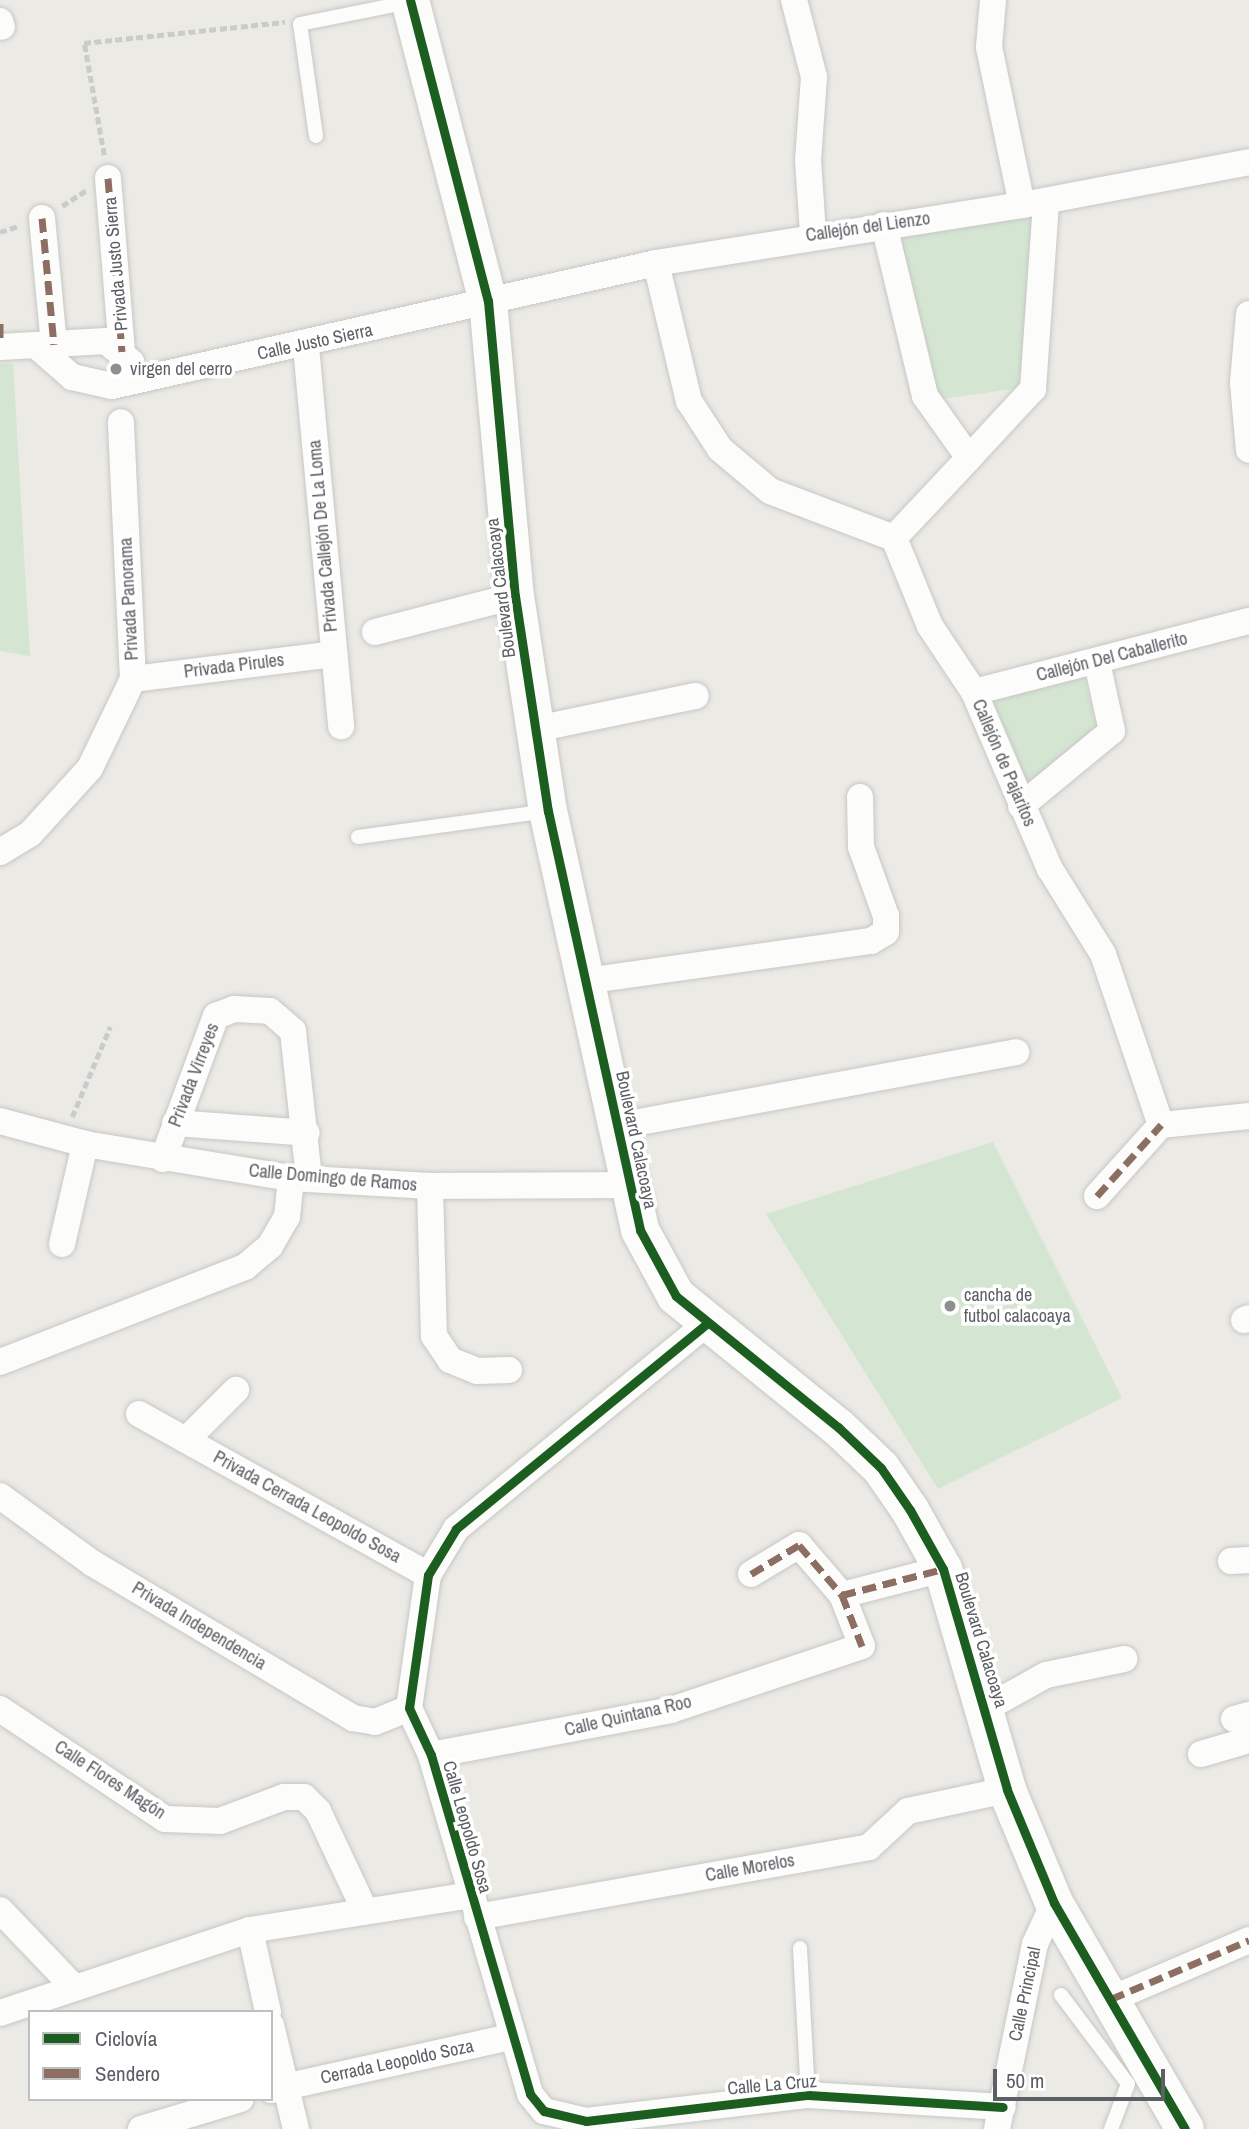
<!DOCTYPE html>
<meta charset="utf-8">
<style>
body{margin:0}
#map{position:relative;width:1249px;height:2129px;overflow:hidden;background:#ebeae5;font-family:"Archivo Narrow",sans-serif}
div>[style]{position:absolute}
.green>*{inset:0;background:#d4e6d2}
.path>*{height:4.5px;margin-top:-2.25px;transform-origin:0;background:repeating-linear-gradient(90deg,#c8ccca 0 7px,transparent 0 10.5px)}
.roads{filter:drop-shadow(0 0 2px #c7c7c6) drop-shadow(0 0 2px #c7c7c6)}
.lane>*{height:14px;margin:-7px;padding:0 7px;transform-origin:7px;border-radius:7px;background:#fcfcfb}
.street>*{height:26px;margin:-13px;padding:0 13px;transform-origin:13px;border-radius:13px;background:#fcfcfb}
.secondary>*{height:38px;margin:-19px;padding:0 19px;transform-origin:19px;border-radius:19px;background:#fcfcfb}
.quiet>*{height:7px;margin-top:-3.5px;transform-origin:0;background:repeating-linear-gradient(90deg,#8d6e63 0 14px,transparent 0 21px)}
.cycleway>*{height:9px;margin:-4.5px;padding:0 4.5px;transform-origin:4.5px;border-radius:4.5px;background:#1b5e20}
.dots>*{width:19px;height:19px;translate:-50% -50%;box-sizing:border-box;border:4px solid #fff;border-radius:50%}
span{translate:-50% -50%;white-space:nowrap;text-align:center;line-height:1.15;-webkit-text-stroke:7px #fff;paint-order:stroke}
.street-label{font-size:18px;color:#5c5f63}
.poi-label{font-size:18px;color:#5c5f63}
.left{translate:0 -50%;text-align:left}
.legend{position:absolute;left:28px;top:2010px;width:245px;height:91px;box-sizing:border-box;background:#fff;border:2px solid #bebfc1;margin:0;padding:9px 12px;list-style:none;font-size:21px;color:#5c5f63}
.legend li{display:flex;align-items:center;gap:14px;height:35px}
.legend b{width:35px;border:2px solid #bebfc1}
.scale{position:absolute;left:993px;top:2069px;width:172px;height:32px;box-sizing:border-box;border:4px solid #5c5f63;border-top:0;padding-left:9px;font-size:21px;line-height:24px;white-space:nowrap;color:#5c5f63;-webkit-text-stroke:5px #fff;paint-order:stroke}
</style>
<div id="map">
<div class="green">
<div style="clip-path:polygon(1037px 205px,1027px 387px,935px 400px,896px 227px)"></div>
<div style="clip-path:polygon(0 364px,13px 364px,30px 656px,0 651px)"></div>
<div style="clip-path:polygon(1083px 673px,1100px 739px,1025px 796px,992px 696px)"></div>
<div style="clip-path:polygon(993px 1142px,1122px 1398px,938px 1489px,766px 1214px)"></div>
</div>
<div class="path">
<div style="left:104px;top:155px;width:114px;rotate:-100.1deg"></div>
<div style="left:84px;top:43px;width:202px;rotate:-6deg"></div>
<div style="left:62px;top:206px;width:30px;rotate:-33deg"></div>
<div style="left:0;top:232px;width:20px;rotate:-18deg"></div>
<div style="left:72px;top:1117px;width:98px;rotate:-67.1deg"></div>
</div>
<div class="roads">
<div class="lane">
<div style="left:316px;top:136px;width:113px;rotate:-98.1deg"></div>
<div style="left:300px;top:24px;width:111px;rotate:-11.4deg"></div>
<div style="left:358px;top:837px;width:191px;rotate:-7.8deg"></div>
<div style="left:800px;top:1948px;width:147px;rotate:86.9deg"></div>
<div style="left:1061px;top:1995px;width:111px;rotate:53deg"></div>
<div style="left:1128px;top:2084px;width:48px;rotate:110.7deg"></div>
</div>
<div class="street">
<div style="left:794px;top:0;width:80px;rotate:75.4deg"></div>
<div style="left:814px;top:77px;width:83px;rotate:94.1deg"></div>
<div style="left:808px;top:160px;width:74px;rotate:86.1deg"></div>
<div style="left:993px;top:0;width:47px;rotate:94.9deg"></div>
<div style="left:989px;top:47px;width:161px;rotate:78.2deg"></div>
<div style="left:0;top:21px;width:6px;rotate:72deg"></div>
<div style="left:108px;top:178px;width:174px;rotate:85.4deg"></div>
<div style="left:42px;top:218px;width:127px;rotate:84.6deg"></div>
<div style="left:884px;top:225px;width:176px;rotate:76.5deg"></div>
<div style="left:925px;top:396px;width:76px;rotate:54.6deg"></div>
<div style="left:969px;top:458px;width:110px;rotate:133.2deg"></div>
<div style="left:656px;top:263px;width:142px;rotate:76.6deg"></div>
<div style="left:689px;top:401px;width:57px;rotate:57.1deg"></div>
<div style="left:720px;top:449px;width:65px;rotate:40deg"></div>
<div style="left:770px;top:491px;width:133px;rotate:20.8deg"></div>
<div style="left:894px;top:538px;width:95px;rotate:67.8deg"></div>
<div style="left:930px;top:626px;width:79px;rotate:56.3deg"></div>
<div style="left:974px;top:692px;width:193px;rotate:66.8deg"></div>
<div style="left:1050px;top:869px;width:100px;rotate:58.1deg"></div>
<div style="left:1103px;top:954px;width:181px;rotate:71.3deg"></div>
<div style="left:1249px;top:314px;width:69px;rotate:95deg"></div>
<div style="left:1243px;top:383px;width:67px;rotate:84.9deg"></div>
<div style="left:0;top:347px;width:106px;rotate:-3.2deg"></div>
<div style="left:106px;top:341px;width:33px;rotate:40deg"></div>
<div style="left:306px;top:347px;width:381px;rotate:84.7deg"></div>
<div style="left:40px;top:349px;width:43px;rotate:41.2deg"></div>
<div style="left:72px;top:377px;width:41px;rotate:12.7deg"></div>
<div style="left:112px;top:386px;width:558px;rotate:-12.74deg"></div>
<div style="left:656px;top:263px;width:371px;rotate:-9deg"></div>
<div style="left:1022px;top:205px;width:231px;rotate:-10.7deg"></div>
<div style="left:969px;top:458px;width:94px;rotate:-47.2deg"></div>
<div style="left:1033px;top:389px;width:188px;rotate:-86deg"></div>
<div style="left:375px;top:632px;width:145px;rotate:-14.4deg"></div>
<div style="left:133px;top:679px;width:203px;rotate:-7.1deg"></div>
<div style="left:974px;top:692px;width:284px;rotate:-14.5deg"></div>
<div style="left:536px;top:729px;width:163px;rotate:-11.7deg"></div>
<div style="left:1021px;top:806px;width:118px;rotate:-39.5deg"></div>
<div style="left:1112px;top:731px;width:71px;rotate:-102.3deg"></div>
<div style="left:0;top:852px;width:35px;rotate:-31deg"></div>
<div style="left:30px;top:834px;width:89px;rotate:-47.7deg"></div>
<div style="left:90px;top:768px;width:99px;rotate:-64.2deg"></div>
<div style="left:133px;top:679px;width:257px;rotate:-92.7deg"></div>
<div style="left:585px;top:981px;width:289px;rotate:-8deg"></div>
<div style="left:871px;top:941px;width:17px;rotate:-31deg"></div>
<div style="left:886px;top:932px;width:16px;rotate:-90deg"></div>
<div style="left:886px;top:916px;width:73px;rotate:-109.9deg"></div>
<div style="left:861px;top:847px;width:50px;rotate:-91.1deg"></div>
<div style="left:0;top:1121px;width:88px;rotate:15.1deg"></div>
<div style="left:85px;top:1144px;width:209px;rotate:9.4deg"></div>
<div style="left:291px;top:1178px;width:139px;rotate:3.3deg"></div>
<div style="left:430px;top:1186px;width:198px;rotate:-0.3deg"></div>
<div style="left:175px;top:1123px;width:132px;rotate:4.3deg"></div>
<div style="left:618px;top:1126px;width:405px;rotate:-10.5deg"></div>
<div style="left:163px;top:1159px;width:153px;rotate:-69.7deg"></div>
<div style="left:216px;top:1016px;width:19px;rotate:-21deg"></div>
<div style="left:234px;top:1009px;width:36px;rotate:3deg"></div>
<div style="left:270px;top:1011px;width:30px;rotate:41deg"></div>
<div style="left:293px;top:1031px;width:149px;rotate:83.8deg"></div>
<div style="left:430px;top:1186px;width:150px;rotate:88.5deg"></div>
<div style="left:434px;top:1336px;width:29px;rotate:56deg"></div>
<div style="left:450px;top:1360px;width:29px;rotate:22deg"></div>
<div style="left:477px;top:1371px;width:32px;rotate:-2deg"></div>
<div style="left:1097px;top:1196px;width:96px;rotate:-48deg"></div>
<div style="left:1161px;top:1125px;width:88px;rotate:-5.8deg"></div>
<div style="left:62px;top:1244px;width:103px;rotate:-77deg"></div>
<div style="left:1244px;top:1320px;width:5px;rotate:-22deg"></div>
<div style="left:705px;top:1325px;width:322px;rotate:140.7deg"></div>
<div style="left:456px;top:1529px;width:54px;rotate:121.3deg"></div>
<div style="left:428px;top:1575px;width:134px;rotate:98.1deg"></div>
<div style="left:409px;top:1708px;width:52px;rotate:64.9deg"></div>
<div style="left:431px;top:1755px;width:353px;rotate:73.7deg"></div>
<div style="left:530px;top:2094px;width:22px;rotate:51deg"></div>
<div style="left:544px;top:2111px;width:43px;rotate:13.4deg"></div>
<div style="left:586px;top:2121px;width:224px;rotate:-6.7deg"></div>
<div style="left:808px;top:2095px;width:195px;rotate:3.5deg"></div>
<div style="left:0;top:1362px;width:263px;rotate:-21.2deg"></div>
<div style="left:245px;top:1267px;width:33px;rotate:-40deg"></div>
<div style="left:270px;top:1246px;width:34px;rotate:-60deg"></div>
<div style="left:287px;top:1217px;width:39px;rotate:-84deg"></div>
<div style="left:139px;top:1414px;width:331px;rotate:29.1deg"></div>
<div style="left:186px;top:1440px;width:71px;rotate:-45deg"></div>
<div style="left:0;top:1496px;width:114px;rotate:36.1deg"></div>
<div style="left:92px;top:1563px;width:304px;rotate:30.7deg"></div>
<div style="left:353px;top:1718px;width:22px;rotate:10deg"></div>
<div style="left:375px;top:1722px;width:37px;rotate:-22deg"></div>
<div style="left:1231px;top:1561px;width:18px;rotate:-3deg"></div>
<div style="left:842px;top:1595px;width:104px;rotate:-14.4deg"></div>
<div style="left:0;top:1709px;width:198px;rotate:33.7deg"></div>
<div style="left:165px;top:1819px;width:55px;rotate:2.1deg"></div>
<div style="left:220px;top:1821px;width:68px;rotate:-20.6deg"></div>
<div style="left:284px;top:1797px;width:20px"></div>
<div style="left:304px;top:1797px;width:20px;rotate:45deg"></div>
<div style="left:318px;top:1811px;width:110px;rotate:64.8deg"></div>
<div style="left:985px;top:1709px;width:70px;rotate:-29.1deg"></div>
<div style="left:1046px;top:1675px;width:80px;rotate:-11.6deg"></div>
<div style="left:1234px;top:1719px;width:16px;rotate:-15deg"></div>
<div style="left:1201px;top:1754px;width:50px;rotate:-16.3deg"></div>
<div style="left:431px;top:1755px;width:244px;rotate:-10.6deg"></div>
<div style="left:671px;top:1710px;width:201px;rotate:-18.5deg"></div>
<div style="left:862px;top:1646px;width:55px;rotate:-111.4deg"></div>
<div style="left:842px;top:1595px;width:66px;rotate:-130.7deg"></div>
<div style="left:799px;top:1545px;width:56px;rotate:148.9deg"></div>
<div style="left:0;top:1910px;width:104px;rotate:46.2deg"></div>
<div style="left:477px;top:1917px;width:398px;rotate:-10.1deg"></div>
<div style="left:869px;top:1847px;width:53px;rotate:-42.7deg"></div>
<div style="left:908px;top:1811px;width:101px;rotate:-12deg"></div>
<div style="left:250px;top:1930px;width:84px;rotate:77.6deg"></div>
<div style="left:1111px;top:1999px;width:150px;rotate:-23.1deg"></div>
<div style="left:0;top:2013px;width:263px;rotate:-18.4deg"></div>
<div style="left:250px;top:1930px;width:223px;rotate:-9deg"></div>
<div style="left:271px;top:2025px;width:107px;rotate:76.5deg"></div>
<div style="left:271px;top:2090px;width:245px;rotate:-12.5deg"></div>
<div style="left:141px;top:2129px;width:104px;rotate:-16.7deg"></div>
<div style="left:997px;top:2129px;width:189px;rotate:-78.4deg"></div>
<div style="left:1035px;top:1944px;width:45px;rotate:-65.1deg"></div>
</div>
<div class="secondary">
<div style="left:410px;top:0;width:311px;rotate:75.5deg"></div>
<div style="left:488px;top:301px;width:296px;rotate:84.8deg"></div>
<div style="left:515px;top:596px;width:218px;rotate:81.3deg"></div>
<div style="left:548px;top:811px;width:429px;rotate:77.6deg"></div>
<div style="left:640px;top:1230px;width:75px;rotate:61.4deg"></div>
<div style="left:676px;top:1296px;width:208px;rotate:39deg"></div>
<div style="left:838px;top:1427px;width:59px;rotate:43.6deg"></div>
<div style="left:881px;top:1468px;width:51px;rotate:55.4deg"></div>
<div style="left:910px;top:1510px;width:68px;rotate:60.8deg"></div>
<div style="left:943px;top:1569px;width:230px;rotate:73.8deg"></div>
<div style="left:1007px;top:1790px;width:122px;rotate:67.4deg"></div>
<div style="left:1054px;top:1903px;width:261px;rotate:59.9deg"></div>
</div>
</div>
<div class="quiet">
<div style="left:108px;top:178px;width:174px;rotate:85.4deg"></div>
<div style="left:42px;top:218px;width:127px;rotate:84.6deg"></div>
<div style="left:0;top:323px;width:20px;rotate:90deg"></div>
<div style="left:1097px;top:1196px;width:96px;rotate:-48deg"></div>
<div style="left:751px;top:1574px;width:56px;rotate:-31.1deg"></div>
<div style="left:799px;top:1545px;width:66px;rotate:49.3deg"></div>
<div style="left:842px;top:1595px;width:55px;rotate:68.6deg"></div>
<div style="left:842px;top:1595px;width:104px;rotate:-14.4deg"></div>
<div style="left:1111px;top:1999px;width:150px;rotate:-23.1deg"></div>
</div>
<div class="cycleway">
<div style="left:410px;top:0;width:311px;rotate:75.5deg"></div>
<div style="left:488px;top:301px;width:296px;rotate:84.8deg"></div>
<div style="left:515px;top:596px;width:218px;rotate:81.3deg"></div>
<div style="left:548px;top:811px;width:429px;rotate:77.6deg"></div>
<div style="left:640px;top:1230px;width:75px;rotate:61.4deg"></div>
<div style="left:676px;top:1296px;width:208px;rotate:39deg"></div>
<div style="left:838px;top:1427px;width:59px;rotate:43.6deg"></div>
<div style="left:881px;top:1468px;width:51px;rotate:55.4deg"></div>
<div style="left:910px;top:1510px;width:68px;rotate:60.8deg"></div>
<div style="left:943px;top:1569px;width:230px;rotate:73.8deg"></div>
<div style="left:1007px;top:1790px;width:122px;rotate:67.4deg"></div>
<div style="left:1054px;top:1903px;width:261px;rotate:59.9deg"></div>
<div style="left:705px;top:1325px;width:322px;rotate:140.7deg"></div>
<div style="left:456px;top:1529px;width:54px;rotate:121.3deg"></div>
<div style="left:428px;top:1575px;width:134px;rotate:98.1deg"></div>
<div style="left:409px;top:1708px;width:52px;rotate:64.9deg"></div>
<div style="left:431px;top:1755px;width:353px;rotate:73.7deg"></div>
<div style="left:530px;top:2094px;width:22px;rotate:51deg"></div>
<div style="left:544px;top:2111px;width:43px;rotate:13.4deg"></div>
<div style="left:586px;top:2121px;width:224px;rotate:-6.7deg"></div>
<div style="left:808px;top:2095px;width:195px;rotate:3.5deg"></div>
</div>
<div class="dots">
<div style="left:116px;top:369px;background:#8e9090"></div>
<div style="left:950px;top:1306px;background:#8e9090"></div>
</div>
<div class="street-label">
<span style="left:868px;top:227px;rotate:-8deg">Callejón del Lienzo</span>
<span style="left:116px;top:264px;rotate:-95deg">Privada Justo Sierra</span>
<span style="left:315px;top:342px;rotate:-12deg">Calle Justo Sierra</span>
<span style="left:323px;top:536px;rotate:-95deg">Privada Callejón De La Loma</span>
<span style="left:501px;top:588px;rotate:-97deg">Boulevard Calacoaya</span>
<span style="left:129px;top:599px;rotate:-93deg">Privada Panorama</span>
<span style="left:1112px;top:657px;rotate:-14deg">Callejón Del Caballerito</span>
<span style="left:234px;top:666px;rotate:-7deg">Privada Pirules</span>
<span style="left:1004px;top:763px;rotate:67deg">Callejón de Pajaritos</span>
<span style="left:194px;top:1075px;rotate:-69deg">Privada Virreyes</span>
<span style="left:636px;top:1140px;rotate:78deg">Boulevard Calacoaya</span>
<span style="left:333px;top:1178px;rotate:5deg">Calle Domingo de Ramos</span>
<span style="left:307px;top:1507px;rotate:29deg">Privada Cerrada Leopoldo Sosa</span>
<span style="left:199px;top:1626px;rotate:31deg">Privada Independencia</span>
<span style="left:981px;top:1640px;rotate:73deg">Boulevard Calacoaya</span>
<span style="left:628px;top:1716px;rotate:-13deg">Calle Quintana Roo</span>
<span style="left:110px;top:1780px;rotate:33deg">Calle Flores Magón</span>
<span style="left:467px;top:1827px;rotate:74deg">Calle Leopoldo Sosa</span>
<span style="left:750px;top:1868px;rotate:-10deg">Calle Morelos</span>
<span style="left:1025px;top:1994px;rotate:-78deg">Calle Principal</span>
<span style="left:397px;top:2062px;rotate:-12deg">Cerrada Leopoldo Soza</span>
<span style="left:772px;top:2085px;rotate:-5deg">Calle La Cruz</span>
</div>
<div class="poi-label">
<span class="left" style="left:130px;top:369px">virgen del cerro</span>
<span class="left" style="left:964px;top:1306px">cancha de<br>futbol calacoaya</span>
</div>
<ul class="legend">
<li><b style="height:9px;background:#1b5e20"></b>Ciclovía</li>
<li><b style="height:9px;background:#8d6e63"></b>Sendero</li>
</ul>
<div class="scale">50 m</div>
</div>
